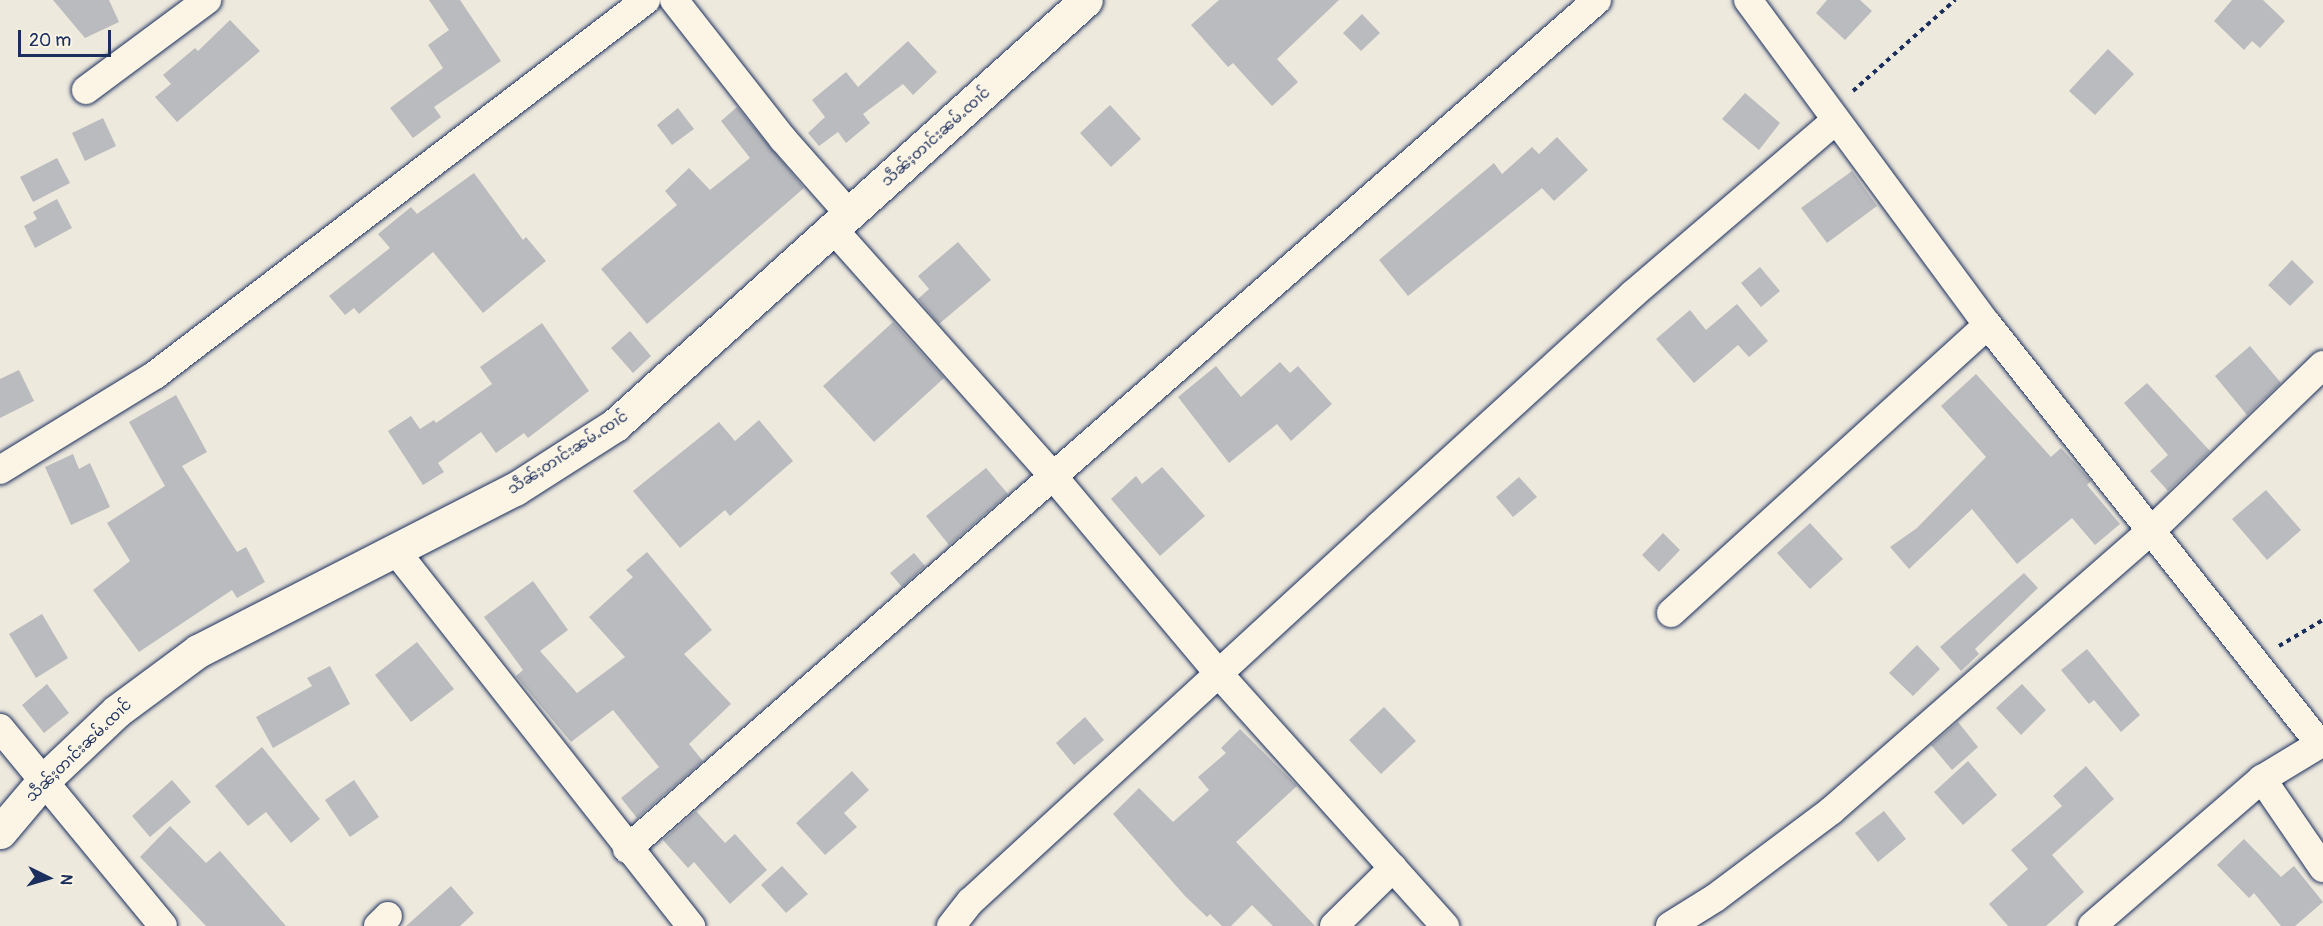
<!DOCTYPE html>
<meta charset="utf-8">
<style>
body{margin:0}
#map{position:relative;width:2323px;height:926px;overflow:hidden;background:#eee9dd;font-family:Pangolin,"Noto Sans Myanmar",sans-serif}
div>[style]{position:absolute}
.building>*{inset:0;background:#babbbe}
.path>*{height:4px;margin-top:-2px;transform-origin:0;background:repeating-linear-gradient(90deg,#1b2f5e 0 4.5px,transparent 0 9px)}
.roads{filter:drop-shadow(0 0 2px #1b2f5e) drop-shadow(0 0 2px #1b2f5e)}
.street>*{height:28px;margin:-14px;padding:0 14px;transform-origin:14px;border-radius:14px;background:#fcf5e5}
.highway>*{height:33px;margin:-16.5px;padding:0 16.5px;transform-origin:16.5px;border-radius:16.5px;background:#fcf5e5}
span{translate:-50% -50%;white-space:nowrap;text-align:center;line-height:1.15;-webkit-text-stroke:6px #fcf5e5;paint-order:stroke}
.street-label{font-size:15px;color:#1b2f5e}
.north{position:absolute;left:18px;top:848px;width:60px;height:60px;-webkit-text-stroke:4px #fcf5e5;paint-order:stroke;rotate:95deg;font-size:16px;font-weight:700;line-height:24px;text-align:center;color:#1b2f5e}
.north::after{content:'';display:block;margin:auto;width:21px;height:27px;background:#1b2f5e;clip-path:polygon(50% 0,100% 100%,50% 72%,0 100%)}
.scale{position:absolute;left:18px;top:30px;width:93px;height:27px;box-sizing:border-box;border:3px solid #1b2f5e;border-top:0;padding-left:8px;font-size:18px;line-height:21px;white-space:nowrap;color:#1b2f5e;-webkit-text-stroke:4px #fcf5e5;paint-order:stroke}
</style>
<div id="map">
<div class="building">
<div style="clip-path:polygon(53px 0,109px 0,119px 22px,85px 38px)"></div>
<div style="clip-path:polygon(429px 0,460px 0,501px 61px,434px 107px,441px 117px,413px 138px,390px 108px,443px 68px,428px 45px,449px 30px)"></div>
<div style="clip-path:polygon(1219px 0,1339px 0,1277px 59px,1298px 82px,1272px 106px,1233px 63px,1228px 67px,1191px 25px)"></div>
<div style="clip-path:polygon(1827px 0,1860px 0,1872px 11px,1845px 40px,1816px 13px)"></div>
<div style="clip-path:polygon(2232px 0,2263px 0,2285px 21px,2260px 48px,2252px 41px,2244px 50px,2214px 21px)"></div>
<div style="clip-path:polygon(1362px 14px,1380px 33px,1361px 51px,1343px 33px)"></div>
<div style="clip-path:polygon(230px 20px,260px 51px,177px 122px,155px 97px,171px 84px,163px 75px,195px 48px,198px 51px)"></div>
<div style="clip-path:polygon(908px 41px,937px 72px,913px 95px,903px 84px,863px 114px,870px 123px,846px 143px,838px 132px,819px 146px,808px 133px,825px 117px,812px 100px,846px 72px,858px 87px)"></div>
<div style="clip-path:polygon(2108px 49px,2134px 74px,2095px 115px,2069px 91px)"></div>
<div style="clip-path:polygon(1745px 93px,1780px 123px,1759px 150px,1722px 119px)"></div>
<div style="clip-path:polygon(1110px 105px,1141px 139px,1111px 167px,1080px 133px)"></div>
<div style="clip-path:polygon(737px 107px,804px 188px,647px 324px,601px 269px,677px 205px,665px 191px,689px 168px,710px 190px,750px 158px,721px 121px)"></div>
<div style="clip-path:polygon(678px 108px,694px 129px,672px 145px,657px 125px)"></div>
<div style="clip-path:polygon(103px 118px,116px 146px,85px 161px,72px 133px)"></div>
<div style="clip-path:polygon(1557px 137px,1588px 170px,1554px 201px,1542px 188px,1408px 296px,1379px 260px,1494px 163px,1502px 174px,1532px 147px,1539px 154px)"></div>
<div style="clip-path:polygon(57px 158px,70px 183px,33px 202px,20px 177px)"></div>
<div style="clip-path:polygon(1852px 171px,1877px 206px,1827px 243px,1801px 208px)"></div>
<div style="clip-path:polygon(474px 173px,523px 240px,526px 237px,546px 261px,483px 313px,433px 252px,359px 314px,354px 308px,345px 315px,329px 296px,390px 248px,378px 234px,411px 207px,417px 214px)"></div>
<div style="clip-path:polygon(57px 199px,72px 228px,35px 248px,24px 226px,37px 219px,33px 212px)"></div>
<div style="clip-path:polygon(958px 242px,991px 280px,939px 324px,918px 299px,929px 289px,918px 276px)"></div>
<div style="clip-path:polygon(2292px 260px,2314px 282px,2290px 306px,2268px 285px)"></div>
<div style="clip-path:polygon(1760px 267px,1780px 291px,1761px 307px,1741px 283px)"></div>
<div style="clip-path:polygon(1737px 304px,1768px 341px,1749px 357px,1738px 345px,1694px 383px,1656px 339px,1690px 310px,1706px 330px)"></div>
<div style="clip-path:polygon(893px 322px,944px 378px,874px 442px,823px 386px)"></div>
<div style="clip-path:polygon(542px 323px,589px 391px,528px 438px,524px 433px,496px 453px,481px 432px,438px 463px,444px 472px,423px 485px,388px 431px,411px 416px,420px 429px,434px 420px,436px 423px,492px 384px,480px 367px)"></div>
<div style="clip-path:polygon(630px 331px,651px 356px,633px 373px,611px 348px)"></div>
<div style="clip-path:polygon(2250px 346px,2281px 383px,2247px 415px,2215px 376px)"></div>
<div style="clip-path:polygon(1280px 362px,1290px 373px,1298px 366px,1332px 404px,1291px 441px,1277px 424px,1229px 463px,1178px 397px,1216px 366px,1241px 397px)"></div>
<div style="clip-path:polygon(19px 370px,34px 401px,0 418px,0 379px)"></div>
<div style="clip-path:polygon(1976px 374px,2051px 457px,2061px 448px,2091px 481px,2087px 485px,2120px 524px,2095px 545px,2072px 518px,2017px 564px,1972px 509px,1909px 569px,1890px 547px,1917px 528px,1986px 457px,1941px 406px)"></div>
<div style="clip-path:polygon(2147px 383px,2210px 451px,2168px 491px,2150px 471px,2168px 455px,2124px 403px)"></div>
<div style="clip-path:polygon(176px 395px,207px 452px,182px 466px,237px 552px,246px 547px,265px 582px,237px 598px,232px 590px,139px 652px,93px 590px,130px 561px,107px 523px,165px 486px,129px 422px)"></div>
<div style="clip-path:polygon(759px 420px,793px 461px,730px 516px,725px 510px,680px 548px,633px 491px,719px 422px,735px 441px)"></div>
<div style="clip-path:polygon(73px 454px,79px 469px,90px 463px,110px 507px,71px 525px,45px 467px)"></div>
<div style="clip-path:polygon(1162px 467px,1205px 516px,1160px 556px,1111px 499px,1136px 476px,1142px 484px)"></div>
<div style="clip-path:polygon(986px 468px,1008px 494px,949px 545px,926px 516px)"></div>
<div style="clip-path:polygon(1519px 477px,1537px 497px,1513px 517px,1496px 497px)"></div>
<div style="clip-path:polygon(2266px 490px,2301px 530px,2267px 560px,2232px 519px)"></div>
<div style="clip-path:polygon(1810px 523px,1843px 559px,1810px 589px,1777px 553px)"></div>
<div style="clip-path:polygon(1663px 533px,1680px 550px,1659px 572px,1642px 555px)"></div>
<div style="clip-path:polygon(647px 552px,712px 630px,684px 654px,731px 704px,689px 744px,703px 761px,637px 818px,621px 798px,659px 767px,613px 710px,571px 742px,516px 676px,523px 670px,484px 617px,533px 581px,568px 630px,540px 651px,577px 693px,625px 657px,589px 617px,633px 577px,626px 570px)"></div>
<div style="clip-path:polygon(914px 553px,925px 566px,902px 587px,890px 573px)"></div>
<div style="clip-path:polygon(2024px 573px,2038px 588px,1975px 649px,1979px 654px,1961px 671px,1940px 647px)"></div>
<div style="clip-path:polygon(42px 614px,68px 658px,36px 678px,9px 634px)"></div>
<div style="clip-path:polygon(417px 642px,454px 689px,411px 722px,375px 675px)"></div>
<div style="clip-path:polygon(1917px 645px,1940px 669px,1913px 696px,1889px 673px)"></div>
<div style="clip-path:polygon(2087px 649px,2140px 715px,2121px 732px,2094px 700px,2089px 704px,2061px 670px)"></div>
<div style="clip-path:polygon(330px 666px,350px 704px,273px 748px,256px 717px,312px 686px,307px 678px)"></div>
<div style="clip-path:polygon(47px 684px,69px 713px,44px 733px,22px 705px)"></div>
<div style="clip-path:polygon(2022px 684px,2046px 710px,2021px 735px,1996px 708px)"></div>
<div style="clip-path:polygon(1384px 707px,1416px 741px,1381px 774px,1349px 740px)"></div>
<div style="clip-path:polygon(1085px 717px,1104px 740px,1074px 765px,1056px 743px)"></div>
<div style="clip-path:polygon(1958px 722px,1978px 747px,1952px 770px,1931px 745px)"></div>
<div style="clip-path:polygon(1240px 729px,1297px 786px,1236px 842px,1315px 926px,1273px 926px,1252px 905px,1231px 926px,1222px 926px,1210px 914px,1207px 917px,1185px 896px,1113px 814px,1139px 788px,1173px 822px,1209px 790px,1198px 777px,1226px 753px,1221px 748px)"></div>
<div style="clip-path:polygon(262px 747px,320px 819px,291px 843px,266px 812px,248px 826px,215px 786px)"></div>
<div style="clip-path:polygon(1968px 761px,1997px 795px,1963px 825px,1934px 792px)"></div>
<div style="clip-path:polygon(2086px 766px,2114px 799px,2052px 855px,2084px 892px,2046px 926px,2008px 926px,1989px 904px,2028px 869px,2011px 850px,2062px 806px,2053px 796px)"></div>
<div style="clip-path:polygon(852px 771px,869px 790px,844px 813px,857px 827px,825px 855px,796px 823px)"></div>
<div style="clip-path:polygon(172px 780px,191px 802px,150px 837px,132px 816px)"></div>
<div style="clip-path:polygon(354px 780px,379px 817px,350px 837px,325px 800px)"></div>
<div style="clip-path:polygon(696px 811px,725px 843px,735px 834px,767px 870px,730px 904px,694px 862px,688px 868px,663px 840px)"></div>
<div style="clip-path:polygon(1884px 811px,1906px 839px,1878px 862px,1855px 833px)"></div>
<div style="clip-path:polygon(170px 826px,206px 863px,220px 851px,286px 926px,206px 926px,140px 857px)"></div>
<div style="clip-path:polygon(2244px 839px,2281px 877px,2294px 866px,2323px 902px,2295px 926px,2281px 926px,2254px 893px,2249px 898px,2217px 865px)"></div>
<div style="clip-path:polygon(782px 866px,808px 894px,786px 913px,761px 885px)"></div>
<div style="clip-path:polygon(451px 886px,474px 913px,460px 926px,406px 926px)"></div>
</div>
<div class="path">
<div style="left:1853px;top:91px;width:137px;rotate:-41.7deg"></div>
<div style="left:2279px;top:646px;width:51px;rotate:-30.6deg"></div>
</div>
<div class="roads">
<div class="street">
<div style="left:674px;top:0;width:177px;rotate:51.9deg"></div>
<div style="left:783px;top:139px;width:101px;rotate:48.6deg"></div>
<div style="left:1748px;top:0;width:404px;rotate:53.6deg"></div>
<div style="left:1988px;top:325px;width:535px;rotate:51.61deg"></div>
<div style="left:86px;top:90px;width:151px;rotate:-36.6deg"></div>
<div style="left:834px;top:230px;width:328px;rotate:48.3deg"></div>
<div style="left:1052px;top:475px;width:258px;rotate:50deg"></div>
<div style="left:1218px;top:673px;width:340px;rotate:48.1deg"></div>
<div style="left:0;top:470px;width:182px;rotate:-31.5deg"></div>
<div style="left:155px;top:375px;width:618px;rotate:-37.37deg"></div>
<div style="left:395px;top:550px;width:479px;rotate:51.8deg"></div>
<div style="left:1671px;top:613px;width:428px;rotate:-42.3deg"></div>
<div style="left:0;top:728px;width:256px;rotate:50.5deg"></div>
<div style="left:2262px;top:779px;width:108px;rotate:55.6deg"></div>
<div style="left:627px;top:849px;width:1289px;rotate:-41.19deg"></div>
<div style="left:378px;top:926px;width:14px;rotate:-45deg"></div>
<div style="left:951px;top:926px;width:31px;rotate:-52deg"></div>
<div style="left:970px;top:902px;width:556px;rotate:-42.59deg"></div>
<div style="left:1379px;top:526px;width:344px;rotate:-42.4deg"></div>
<div style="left:1633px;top:294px;width:267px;rotate:-40.6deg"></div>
<div style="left:1334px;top:926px;width:83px;rotate:-44.5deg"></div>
<div style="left:1670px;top:926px;width:53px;rotate:-31.9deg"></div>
<div style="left:1715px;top:898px;width:146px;rotate:-36.9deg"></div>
<div style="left:1832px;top:810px;width:427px;rotate:-41.2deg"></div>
<div style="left:2153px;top:529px;width:236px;rotate:-44deg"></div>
<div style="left:2092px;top:926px;width:225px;rotate:-40.9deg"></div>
<div style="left:2262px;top:779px;width:71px;rotate:-31.2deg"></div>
</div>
<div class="highway">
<div style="left:0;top:832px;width:68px;rotate:-49.8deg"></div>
<div style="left:44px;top:780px;width:100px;rotate:-43.4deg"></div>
<div style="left:117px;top:711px;width:101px;rotate:-36.5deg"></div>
<div style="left:198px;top:651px;width:356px;rotate:-27.1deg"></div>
<div style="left:515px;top:489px;width:119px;rotate:-32.6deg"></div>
<div style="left:615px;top:425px;width:634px;rotate:-42.06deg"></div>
</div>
</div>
<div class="street-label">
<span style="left:936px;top:137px;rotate:-42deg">သဵၼ်ႈတၢင်းၼမ်ႉၸၢင်</span>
<span style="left:568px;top:453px;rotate:-33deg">သဵၼ်ႈတၢင်းၼမ်ႉၸၢင်</span>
<span style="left:79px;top:751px;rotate:-44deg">သဵၼ်ႈတၢင်းၼမ်ႉၸၢင်</span>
</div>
<div class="north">N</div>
<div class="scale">20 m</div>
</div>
